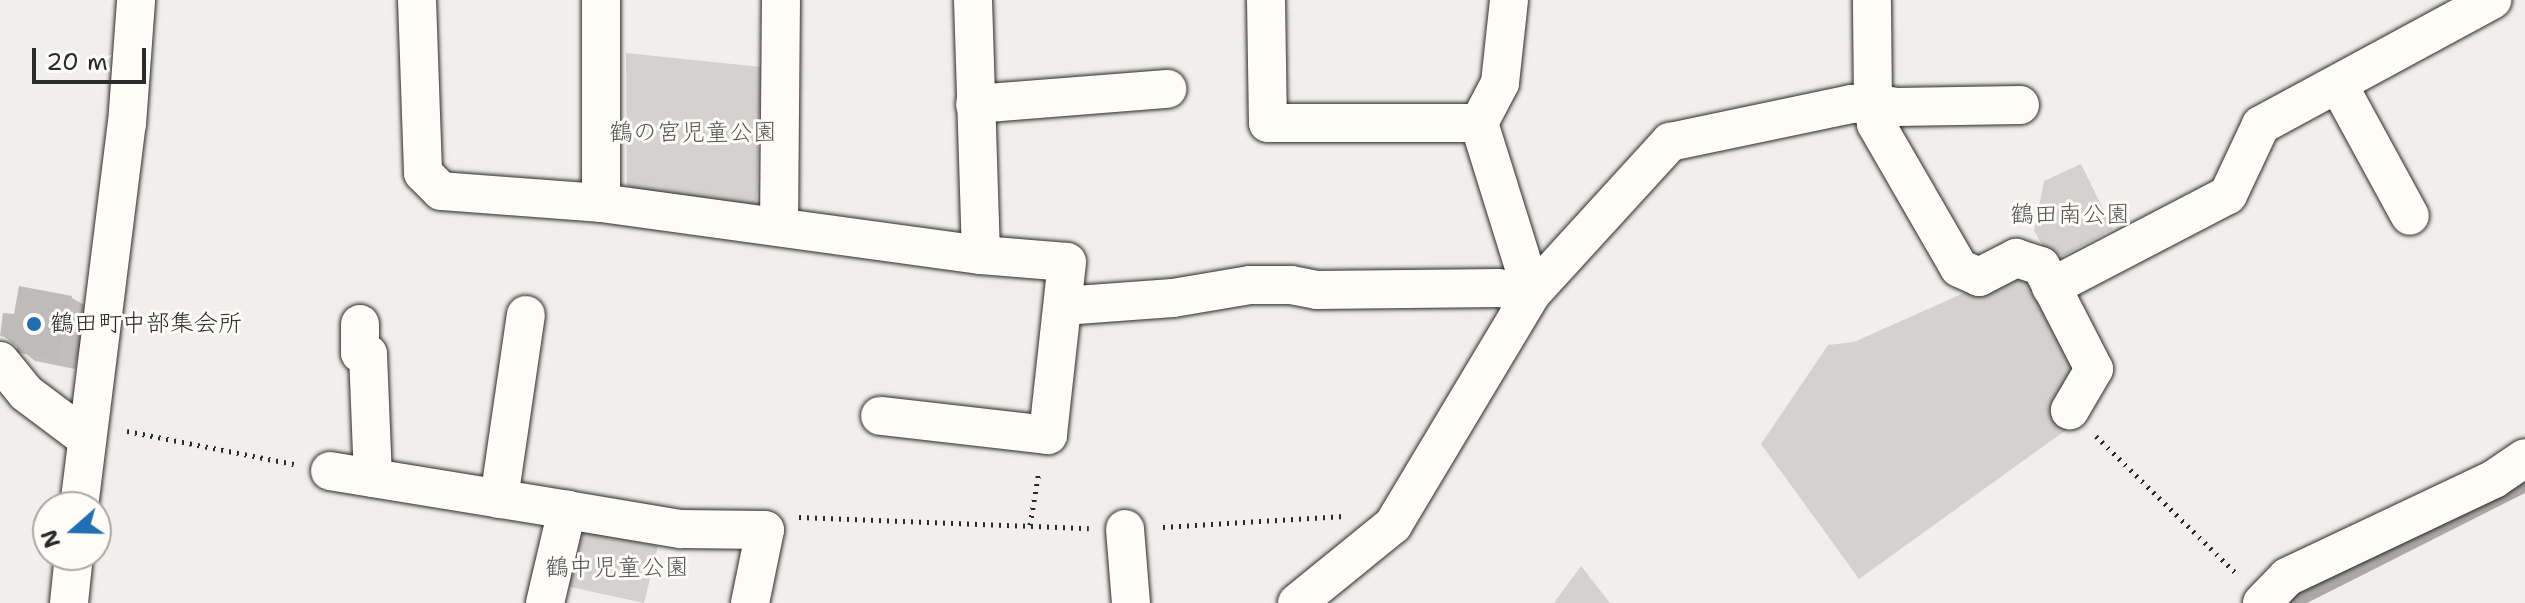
<!DOCTYPE html>
<meta charset="utf-8">
<style>
body{margin:0}
#map{position:relative;width:2525px;height:603px;overflow:hidden;background:#f0efeb;font-family:"Shantell Sans","Klee One",sans-serif}
div>[style]{position:absolute}
.green>*{inset:0;background:#d3d2cf}
.water>*{inset:0;background:#aaa9a7}
.shadow>*{inset:0;background:#0003}
.building>*{inset:0;background:#bdbcb8}
.path>*{height:5px;margin-top:-2.5px;transform-origin:0;background:repeating-linear-gradient(90deg,#2b2b2b 0 2px,transparent 0 8px)}
.roads{filter:drop-shadow(0 0 2px #2b2b2b) drop-shadow(0 0 2px #2b2b2b)}
.street>*{height:38px;margin:-19px;padding:0 19px;transform-origin:19px;border-radius:19px;background:#fdfcf7}
.dots>*{width:22px;height:22px;translate:-50% -50%;box-sizing:border-box;border:4px solid #fdfcf7;border-radius:50%}
span{translate:-50% -50%;white-space:nowrap;text-align:center;line-height:1.15;-webkit-text-stroke:6px #fdfcf7;paint-order:stroke}
.park-label{font-size:24px;color:#555554}
.poi-label{font-size:24px;color:#2b2b2b}
.left{translate:0 -50%;text-align:left}
.north{position:absolute;left:32px;top:491px;width:80px;height:80px;box-sizing:border-box;background:#fdfcf7;border:2px solid #a9a8a5;border-radius:50%;rotate:250deg;font-size:22px;font-weight:700;line-height:32px;text-align:center;color:#2b2b2b}
.north::after{content:'';display:block;margin:auto;width:28px;height:36px;background:#1f6fb2;clip-path:polygon(50% 0,100% 100%,50% 72%,0 100%)}
.scale{position:absolute;left:32px;top:48px;width:114px;height:36px;box-sizing:border-box;border:4px solid #2b2b2b;border-top:0;padding-left:10px;font-size:24px;line-height:28px;white-space:nowrap;color:#2b2b2b;-webkit-text-stroke:6px #fdfcf7;paint-order:stroke}
</style>
<div id="map">
<div class="green">
<div style="clip-path:polygon(626px 53px,761px 67px,756px 211px,627px 198px)"></div>
<div style="clip-path:polygon(2081px 164px,2113px 229px,2063px 256px,2045px 249px,2034px 231px,2044px 181px)"></div>
<div style="clip-path:polygon(2009px 273px,2034px 280px,2076px 372px,2054px 414px,2066px 430px,1859px 579px,1761px 444px,1828px 345px,1854px 342px)"></div>
<div style="clip-path:polygon(585px 531px,658px 546px,644px 603px,561px 585px,571px 544px)"></div>
<div style="clip-path:polygon(1581px 566px,1610px 603px,1554px 603px)"></div>
</div>
<div class="water">
<div style="clip-path:polygon(2525px 472px,2525px 493px,2307px 603px,2281px 603px,2295px 589px)"></div>
</div>
<div class="shadow">
<div style="clip-path:polygon(21px 288px,72px 298px,88px 307px,75px 369px,35px 361px,2px 335px,16px 316px)"></div>
</div>
<div class="building">
<div style="clip-path:polygon(19px 286px,72px 296px,58px 361px,16px 352px,19px 339px,0 336px,3px 313px,14px 314px)"></div>
</div>
<div class="path">
<div style="left:127px;top:431px;width:170px;rotate:11.2deg"></div>
<div style="left:2096px;top:436px;width:199px;rotate:44.4deg"></div>
<div style="left:799px;top:517px;width:290px;rotate:2.2deg"></div>
<div style="left:1030px;top:525px;width:55px;rotate:-80.5deg"></div>
<div style="left:1163px;top:527px;width:182px;rotate:-3.5deg"></div>
</div>
<div class="roads">
<div class="street">
<div style="left:417px;top:0;width:173px;rotate:88deg"></div>
<div style="left:423px;top:173px;width:25px;rotate:45deg"></div>
<div style="left:441px;top:191px;width:160px;rotate:4.3deg"></div>
<div style="left:601px;top:203px;width:384px;rotate:7.8deg"></div>
<div style="left:981px;top:255px;width:86px;rotate:4.7deg"></div>
<div style="left:1067px;top:262px;width:174px;rotate:96.3deg"></div>
<div style="left:1048px;top:435px;width:169px;rotate:-173.5deg"></div>
<div style="left:601px;top:0;width:203px;rotate:90deg"></div>
<div style="left:973px;top:0;width:255px;rotate:88.2deg"></div>
<div style="left:1266px;top:0;width:123px;rotate:89.1deg"></div>
<div style="left:1268px;top:123px;width:211px"></div>
<div style="left:2338px;top:84px;width:150px;rotate:61.4deg"></div>
<div style="left:975px;top:104px;width:193px;rotate:-4.5deg"></div>
<div style="left:2020px;top:105px;width:123px;rotate:179.1deg"></div>
<div style="left:1897px;top:107px;width:24px;rotate:-171deg"></div>
<div style="left:1873px;top:103px;width:21px;rotate:82deg"></div>
<div style="left:1876px;top:124px;width:166px;rotate:60deg"></div>
<div style="left:1959px;top:268px;width:22px;rotate:24deg"></div>
<div style="left:1979px;top:277px;width:42px;rotate:-27.2deg"></div>
<div style="left:2016px;top:258px;width:26px;rotate:18deg"></div>
<div style="left:2041px;top:266px;width:116px;rotate:62.8deg"></div>
<div style="left:2094px;top:369px;width:48px;rotate:120.3deg"></div>
<div style="left:779px;top:227px;width:227px;rotate:-89.5deg"></div>
<div style="left:2051px;top:287px;width:199px;rotate:-27.5deg"></div>
<div style="left:2228px;top:195px;width:77px;rotate:-64.8deg"></div>
<div style="left:2261px;top:125px;width:263px;rotate:-28.4deg"></div>
<div style="left:1063px;top:306px;width:110px;rotate:-4.2deg"></div>
<div style="left:1173px;top:298px;width:78px;rotate:-9.6deg"></div>
<div style="left:1250px;top:285px;width:41px"></div>
<div style="left:1291px;top:285px;width:26px;rotate:11deg"></div>
<div style="left:1317px;top:290px;width:181px;rotate:-0.6deg"></div>
<div style="left:1498px;top:288px;width:34px;rotate:8deg"></div>
<div style="left:1532px;top:293px;width:178px;rotate:-107.3deg"></div>
<div style="left:1479px;top:123px;width:45px;rotate:-62.3deg"></div>
<div style="left:1500px;top:83px;width:83px;rotate:-83.8deg"></div>
<div style="left:360px;top:324px;width:29px;rotate:90deg"></div>
<div style="left:360px;top:353px;width:8px;rotate:7deg"></div>
<div style="left:368px;top:354px;width:124px;rotate:87.7deg"></div>
<div style="left:0;top:361px;width:41px;rotate:50.9deg"></div>
<div style="left:26px;top:393px;width:75px;rotate:36.9deg"></div>
<div style="left:330px;top:471px;width:240px;rotate:9.3deg"></div>
<div style="left:499px;top:499px;width:186px;rotate:-81.7deg"></div>
<div style="left:79px;top:507px;width:386px;rotate:-82.9deg"></div>
<div style="left:127px;top:124px;width:124px;rotate:-85.8deg"></div>
<div style="left:1125px;top:529px;width:74px;rotate:85.4deg"></div>
<div style="left:69px;top:603px;width:48px;rotate:-84.1deg"></div>
<div style="left:545px;top:603px;width:96px;rotate:-76.7deg"></div>
<div style="left:567px;top:510px;width:116px;rotate:9.5deg"></div>
<div style="left:681px;top:529px;width:84px;rotate:0.7deg"></div>
<div style="left:765px;top:530px;width:75px;rotate:101.6deg"></div>
<div style="left:1297px;top:603px;width:124px;rotate:-39.1deg"></div>
<div style="left:1393px;top:525px;width:270px;rotate:-59.1deg"></div>
<div style="left:1532px;top:293px;width:205px;rotate:-47.6deg"></div>
<div style="left:1670px;top:142px;width:186px;rotate:-11.8deg"></div>
<div style="left:1852px;top:104px;width:21px;rotate:-3deg"></div>
<div style="left:1873px;top:103px;width:103px;rotate:-90.6deg"></div>
<div style="left:2262px;top:603px;width:36px;rotate:-46deg"></div>
<div style="left:2287px;top:577px;width:229px;rotate:-25.3deg"></div>
<div style="left:2494px;top:479px;width:37px;rotate:-34deg"></div>
</div>
</div>
<div class="dots">
<div style="left:34px;top:324px;background:#1f6fb2"></div>
</div>
<div class="park-label">
<span style="left:693px;top:133px">鶴の宮児童公園</span>
<span style="left:2070px;top:215px">鶴田南公園</span>
<span style="left:617px;top:568px">鶴中児童公園</span>
</div>
<div class="poi-label">
<span class="left" style="left:50px;top:324px">鶴田町中部集会所</span>
</div>
<div class="north">N</div>
<div class="scale">20 m</div>
</div>
